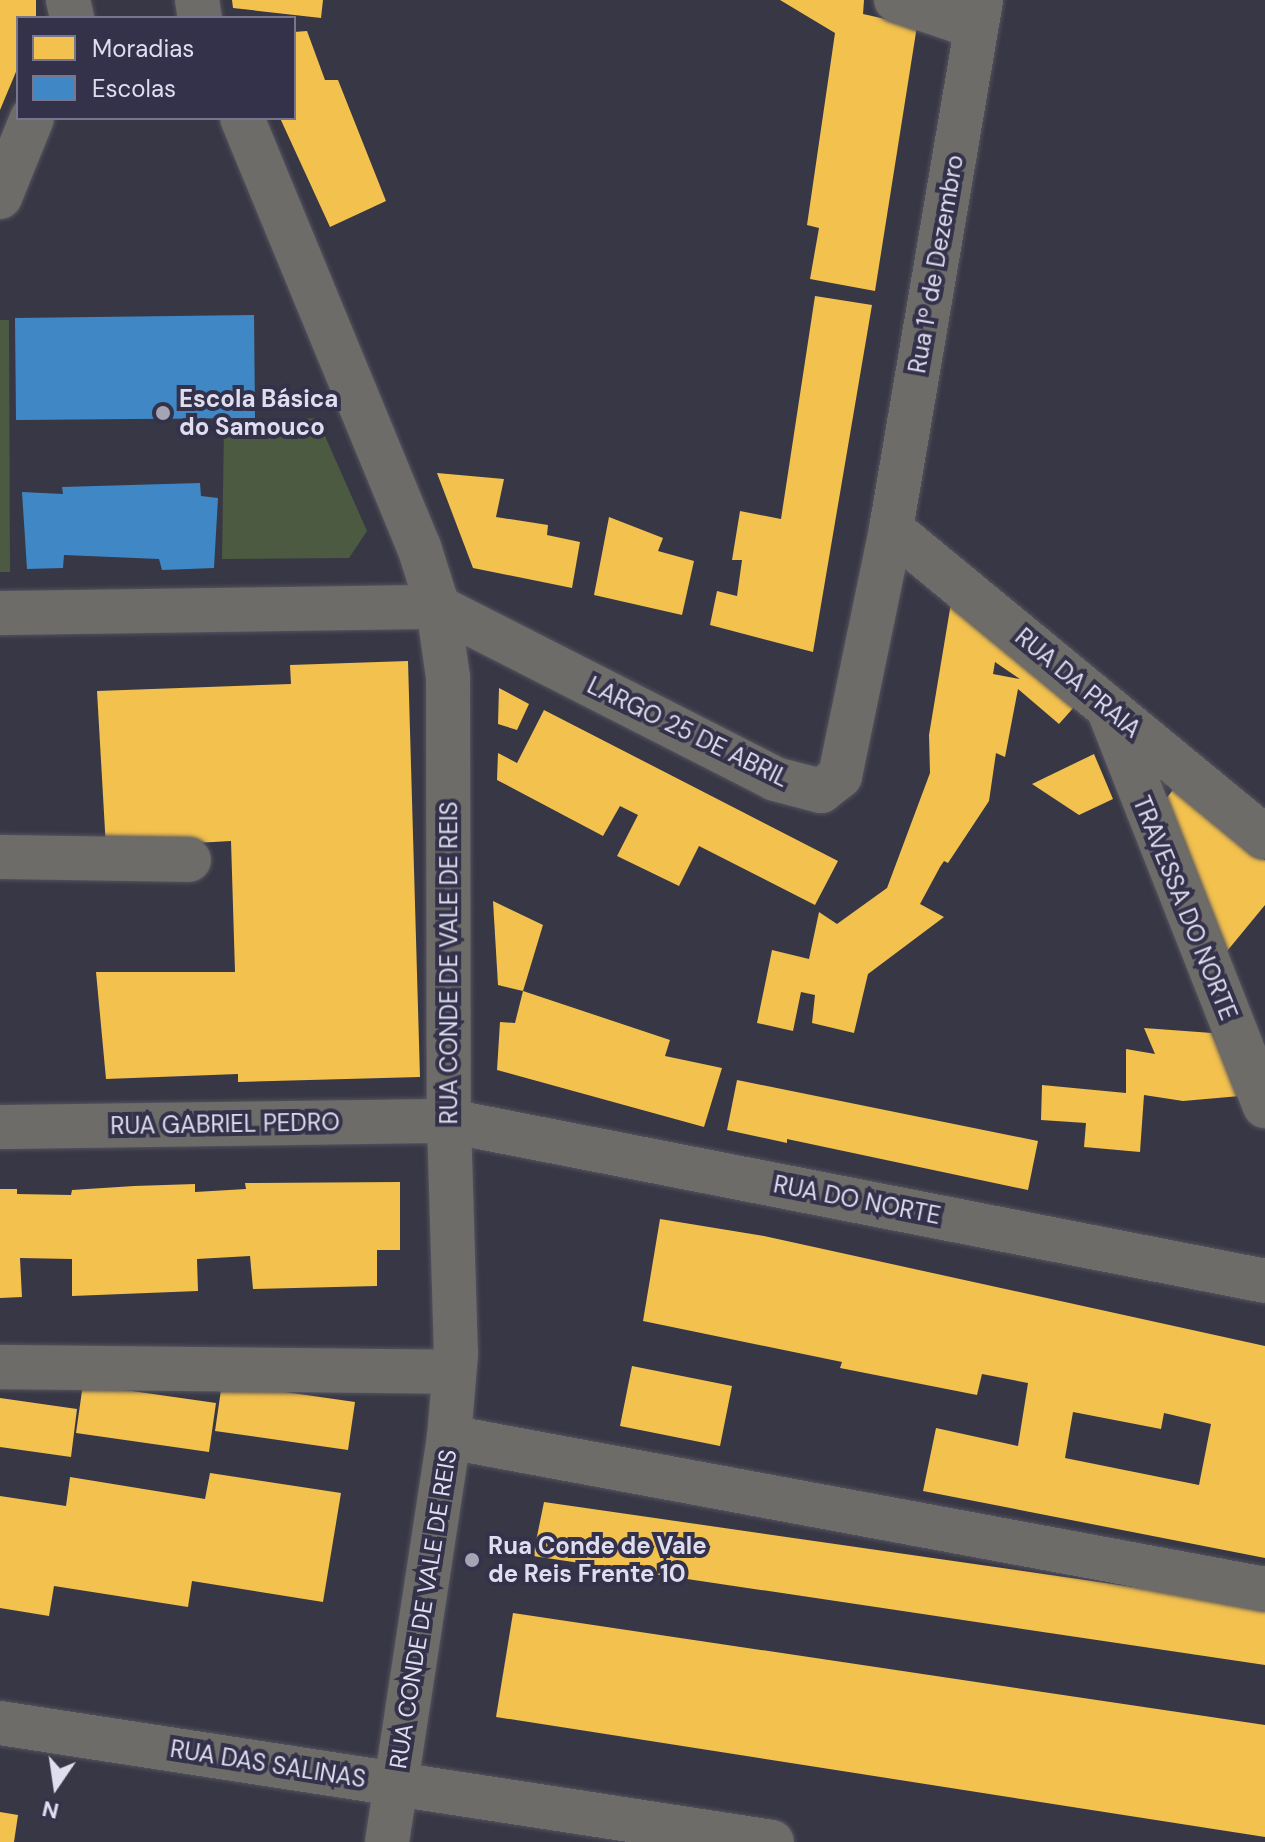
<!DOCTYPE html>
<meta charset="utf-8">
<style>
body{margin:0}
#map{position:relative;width:1265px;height:1842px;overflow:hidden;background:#383745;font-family:"DM Sans",sans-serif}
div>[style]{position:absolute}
.green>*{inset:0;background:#4b5a40}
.homes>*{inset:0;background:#f2c14e}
.schools>*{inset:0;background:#3f88c5}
.roads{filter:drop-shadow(0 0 2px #54535f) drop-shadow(0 0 2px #54535f)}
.minor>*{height:44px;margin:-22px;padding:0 22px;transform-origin:22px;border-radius:22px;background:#6e6c69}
.dots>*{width:22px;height:22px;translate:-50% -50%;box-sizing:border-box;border:4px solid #34314b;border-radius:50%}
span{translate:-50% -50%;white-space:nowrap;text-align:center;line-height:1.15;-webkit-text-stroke:8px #34314b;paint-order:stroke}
.street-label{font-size:24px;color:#dfdeef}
.poi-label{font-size:24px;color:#dfdeef;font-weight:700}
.left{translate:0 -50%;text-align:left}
.legend{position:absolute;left:16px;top:16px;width:280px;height:104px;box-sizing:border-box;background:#34314b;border:2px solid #78768d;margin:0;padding:10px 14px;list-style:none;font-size:24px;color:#dfdeef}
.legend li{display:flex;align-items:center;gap:16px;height:40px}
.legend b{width:40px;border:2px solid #78768d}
.north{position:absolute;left:16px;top:1746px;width:80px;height:80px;-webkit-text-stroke:6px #34314b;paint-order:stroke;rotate:193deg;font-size:22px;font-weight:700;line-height:32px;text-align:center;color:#dfdeef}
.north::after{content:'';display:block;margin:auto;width:28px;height:36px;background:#dfdeef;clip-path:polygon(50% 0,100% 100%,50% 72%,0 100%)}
</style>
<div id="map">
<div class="green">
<div style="clip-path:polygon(0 320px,9px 320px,10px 572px,0 572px)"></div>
<div style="clip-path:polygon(317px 418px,367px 531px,349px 558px,222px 559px,224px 422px)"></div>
</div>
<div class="homes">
<div style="clip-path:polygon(0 0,36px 0,36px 18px,18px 18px,18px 67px,0 110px)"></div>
<div style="clip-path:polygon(232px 0,323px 0,321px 18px,233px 8px)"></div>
<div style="clip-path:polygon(780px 0,864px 0,863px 14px,917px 26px,875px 291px,810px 279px,819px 228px,807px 225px,835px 33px)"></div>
<div style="clip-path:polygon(307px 31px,325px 80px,338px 80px,386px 201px,330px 227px,280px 118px,294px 118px,294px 32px)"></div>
<div style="clip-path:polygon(815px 296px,872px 305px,813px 652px,710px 625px,717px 591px,737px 596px,742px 560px,732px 560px,740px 511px,781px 519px)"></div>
<div style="clip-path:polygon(437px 473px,504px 479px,496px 517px,548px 525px,547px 535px,580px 542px,572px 588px,473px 568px)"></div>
<div style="clip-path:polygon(609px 517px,663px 538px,658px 551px,694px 561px,682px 615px,594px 595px)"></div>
<div style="clip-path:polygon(evenodd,951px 603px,1075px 706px,1059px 724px,1018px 689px,1005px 757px,996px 753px,989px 801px,948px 863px,944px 861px,940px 867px,920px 904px,944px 917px,868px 974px,854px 1033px,812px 1023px,815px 995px,801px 992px,793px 1031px,757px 1023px,772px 950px,809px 959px,819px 912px,837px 924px,887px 888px,930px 773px,929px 735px,951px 603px,995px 662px,1020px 679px,993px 674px,995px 662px)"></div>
<div style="clip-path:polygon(408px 661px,420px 1077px,238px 1082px,238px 1074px,106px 1079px,96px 972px,235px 972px,231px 841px,106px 848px,97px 691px,291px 684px,290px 665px)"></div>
<div style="clip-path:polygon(499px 688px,529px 704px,517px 730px,498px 724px)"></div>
<div style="clip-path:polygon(544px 710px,838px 861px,815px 905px,699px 846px,679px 886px,617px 856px,638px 815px,620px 806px,603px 836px,497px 780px,498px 753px,517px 763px)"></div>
<div style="clip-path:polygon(1094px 754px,1113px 799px,1079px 815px,1032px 784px)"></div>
<div style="clip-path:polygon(1175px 787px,1265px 860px,1265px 905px,1223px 956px,1159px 808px)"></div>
<div style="clip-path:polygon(493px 901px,543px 925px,523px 991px,498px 985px)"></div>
<div style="clip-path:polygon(523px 991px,670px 1040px,665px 1056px,722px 1068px,704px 1127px,497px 1070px,500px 1022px,515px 1023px)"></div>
<div style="clip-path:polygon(1144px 1028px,1212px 1033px,1240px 1096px,1183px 1101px,1144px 1095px,1140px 1152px,1084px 1147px,1086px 1123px,1041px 1120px,1042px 1085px,1126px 1093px,1126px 1049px,1155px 1054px)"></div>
<div style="clip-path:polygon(737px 1080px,1038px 1141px,1028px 1190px,787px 1139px,787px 1143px,727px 1130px)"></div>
<div style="clip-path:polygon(400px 1182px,400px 1250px,377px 1250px,377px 1286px,253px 1289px,250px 1256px,197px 1259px,198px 1291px,72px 1296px,72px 1259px,20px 1258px,22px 1297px,0 1298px,0 1189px,17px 1189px,17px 1194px,71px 1195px,72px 1190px,134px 1186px,195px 1184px,195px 1192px,246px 1189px,245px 1183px)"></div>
<div style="clip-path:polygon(evenodd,660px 1219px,764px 1236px,1265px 1346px,1265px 1558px,923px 1491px,936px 1428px,1018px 1446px,1028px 1383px,982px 1374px,977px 1395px,840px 1368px,842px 1362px,643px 1321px,660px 1219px,1073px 1412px,1161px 1429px,1164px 1413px,1211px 1424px,1199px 1485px,1065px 1458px,1073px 1412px)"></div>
<div style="clip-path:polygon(632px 1366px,732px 1386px,720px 1446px,620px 1426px)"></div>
<div style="clip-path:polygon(222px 1383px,355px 1402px,348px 1450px,215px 1431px)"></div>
<div style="clip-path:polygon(83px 1384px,216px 1403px,209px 1452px,76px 1433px)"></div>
<div style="clip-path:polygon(0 1398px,77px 1409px,71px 1457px,0 1447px)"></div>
<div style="clip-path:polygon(210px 1473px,341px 1493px,323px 1602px,192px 1581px,188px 1607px,54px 1586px,49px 1616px,0 1608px,0 1496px,66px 1506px,70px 1477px,205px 1499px)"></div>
<div style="clip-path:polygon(544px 1502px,1265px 1606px,1265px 1665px,533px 1556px)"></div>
<div style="clip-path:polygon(513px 1613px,1265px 1725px,1265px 1837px,496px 1717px)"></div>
<div style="clip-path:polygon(0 1812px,18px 1815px,14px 1842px,0 1842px)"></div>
</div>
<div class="schools">
<div style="clip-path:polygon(254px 315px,255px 418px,16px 420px,15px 318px)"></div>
<div style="clip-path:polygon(200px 483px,201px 496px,218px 498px,214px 568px,162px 570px,159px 559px,64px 555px,63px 568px,27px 569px,22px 492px,63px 494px,62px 487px)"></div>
</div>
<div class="roads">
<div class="minor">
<div style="left:68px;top:0;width:18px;rotate:77deg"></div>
<div style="left:197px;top:0;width:18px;rotate:81deg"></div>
<div style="left:896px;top:0;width:84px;rotate:18.6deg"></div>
<div style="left:242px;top:118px;width:464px;rotate:67.6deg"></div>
<div style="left:419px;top:547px;width:63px;rotate:72.4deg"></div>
<div style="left:438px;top:607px;width:71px;rotate:81.9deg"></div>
<div style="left:448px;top:677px;width:444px;rotate:89.9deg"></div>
<div style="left:449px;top:1121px;width:233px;rotate:88.3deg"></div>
<div style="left:456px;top:1354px;width:83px;rotate:94.8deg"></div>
<div style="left:449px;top:1437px;width:410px;rotate:98.7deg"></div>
<div style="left:0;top:197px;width:85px;rotate:-67.9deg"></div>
<div style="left:891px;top:529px;width:484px;rotate:39.5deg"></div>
<div style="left:0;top:613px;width:438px;rotate:-0.8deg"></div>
<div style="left:438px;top:607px;width:378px;rotate:27deg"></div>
<div style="left:775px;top:779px;width:48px;rotate:14.6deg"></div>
<div style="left:821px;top:791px;width:24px;rotate:-38deg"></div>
<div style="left:840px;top:776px;width:252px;rotate:-78.3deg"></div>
<div style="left:891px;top:529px;width:537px;rotate:-80.34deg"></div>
<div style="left:1108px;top:708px;width:428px;rotate:68.5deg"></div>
<div style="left:0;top:857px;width:189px;rotate:0.9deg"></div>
<div style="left:0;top:1127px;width:449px;rotate:-0.8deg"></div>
<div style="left:449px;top:1121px;width:832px;rotate:11.09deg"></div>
<div style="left:0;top:1367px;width:454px;rotate:0.6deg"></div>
<div style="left:449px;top:1437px;width:830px;rotate:10.55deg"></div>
<div style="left:0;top:1723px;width:781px;rotate:8.76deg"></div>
</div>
</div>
<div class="dots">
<div style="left:163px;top:413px;background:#a5a4b4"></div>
<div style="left:472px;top:1560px;background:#a5a4b4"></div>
</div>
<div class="street-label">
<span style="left:936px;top:264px;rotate:-80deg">Rua 1º de Dezembro</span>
<span style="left:1078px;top:683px;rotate:40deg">RUA DA PRAIA</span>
<span style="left:688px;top:732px;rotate:26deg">LARGO 25 DE ABRIL</span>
<span style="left:1185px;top:908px;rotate:68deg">TRAVESSA DO NORTE</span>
<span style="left:449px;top:963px;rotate:-90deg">RUA CONDE DE VALE DE REIS</span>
<span style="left:225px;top:1124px;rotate:-1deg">RUA GABRIEL PEDRO</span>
<span style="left:857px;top:1200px;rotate:11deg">RUA DO NORTE</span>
<span style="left:423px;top:1609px;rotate:-81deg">RUA CONDE DE VALE DE REIS</span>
<span style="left:268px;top:1764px;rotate:9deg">RUA DAS SALINAS</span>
</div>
<div class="poi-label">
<span class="left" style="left:179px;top:413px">Escola Básica<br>do Samouco</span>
<span class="left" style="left:488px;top:1560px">Rua Conde de Vale<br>de Reis Frente 10</span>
</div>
<ul class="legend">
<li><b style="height:22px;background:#f2c14e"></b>Moradias</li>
<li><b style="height:22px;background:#3f88c5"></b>Escolas</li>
</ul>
<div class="north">N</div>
</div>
